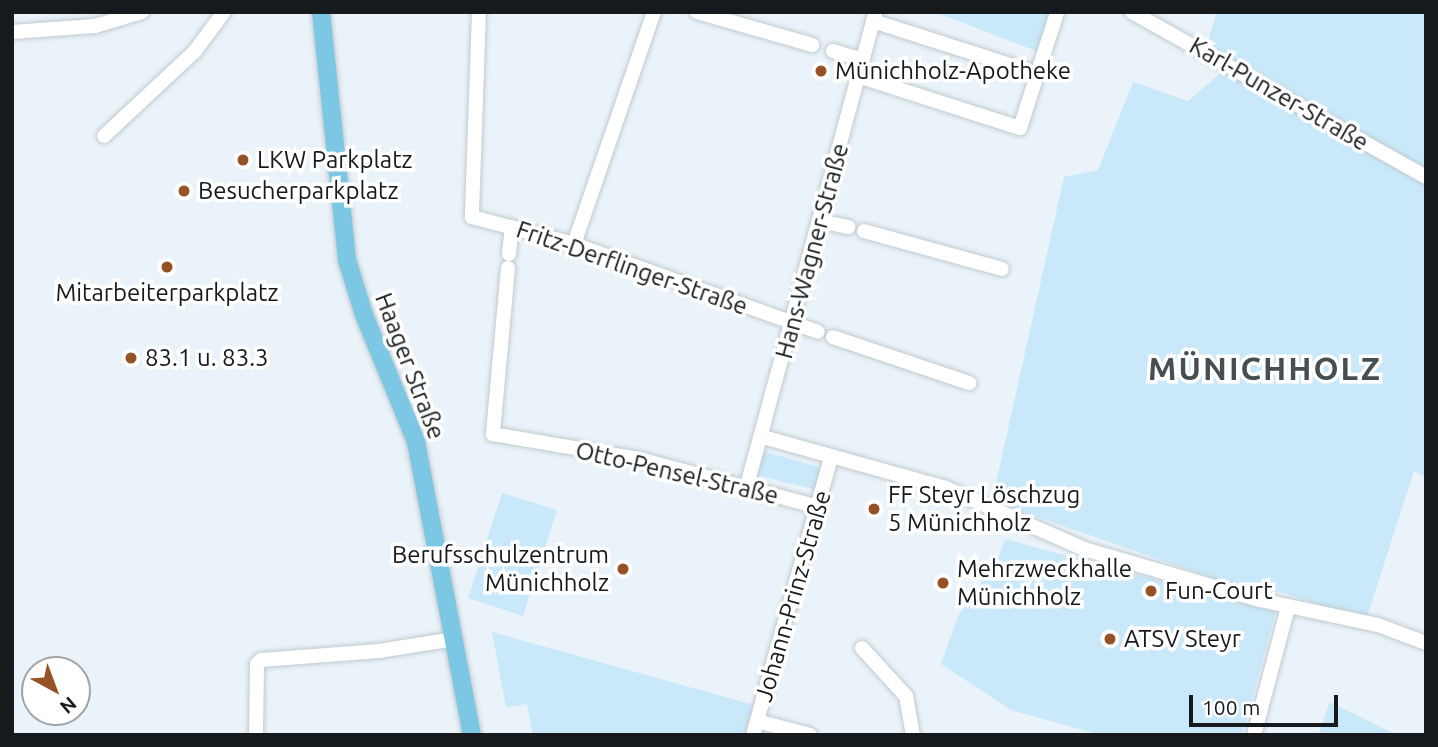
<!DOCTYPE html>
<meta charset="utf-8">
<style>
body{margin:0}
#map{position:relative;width:1438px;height:747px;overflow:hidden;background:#e9f3f9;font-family:Ubuntu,sans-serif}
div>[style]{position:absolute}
.green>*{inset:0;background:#c9e9fa}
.roads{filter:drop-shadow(0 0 2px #c1cacf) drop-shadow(0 0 2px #c1cacf)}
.minor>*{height:14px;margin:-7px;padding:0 7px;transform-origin:7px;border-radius:7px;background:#fff}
.major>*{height:18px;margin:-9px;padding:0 9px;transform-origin:9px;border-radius:9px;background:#7cc7e3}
.dots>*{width:19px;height:19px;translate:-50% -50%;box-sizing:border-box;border:4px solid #fff;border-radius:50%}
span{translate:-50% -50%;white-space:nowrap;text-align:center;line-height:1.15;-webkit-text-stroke:7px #fff;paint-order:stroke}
.poi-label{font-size:24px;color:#171a1c}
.left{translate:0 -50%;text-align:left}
.right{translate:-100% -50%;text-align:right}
.street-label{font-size:24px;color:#171a1c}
.district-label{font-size:32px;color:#464e52;font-weight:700;letter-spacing:2px}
.frame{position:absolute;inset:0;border:14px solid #171a1c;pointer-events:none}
.north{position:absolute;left:21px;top:656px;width:70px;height:70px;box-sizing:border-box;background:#fff;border:2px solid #a2a3a4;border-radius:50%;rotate:139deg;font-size:19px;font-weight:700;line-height:28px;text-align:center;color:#171a1c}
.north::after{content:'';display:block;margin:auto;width:24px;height:32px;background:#965126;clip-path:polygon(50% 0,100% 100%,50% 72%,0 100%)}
.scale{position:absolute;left:1189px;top:695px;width:149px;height:32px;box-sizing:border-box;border:4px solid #171a1c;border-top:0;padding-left:9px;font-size:21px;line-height:24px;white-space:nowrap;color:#171a1c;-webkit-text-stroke:5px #fff;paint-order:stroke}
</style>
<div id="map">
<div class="green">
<div style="clip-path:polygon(935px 12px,1052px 12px,1044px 54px)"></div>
<div style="clip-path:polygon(1217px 12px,1426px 12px,1426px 477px,1414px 471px,1366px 620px,1284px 593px,1224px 582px,992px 501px,1064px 177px,1098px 170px,1133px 82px,1188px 101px,1222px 72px,1209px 38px)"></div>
<div style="clip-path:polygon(758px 450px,823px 468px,817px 490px,751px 474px)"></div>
<div style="clip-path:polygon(502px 493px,557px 510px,523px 616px,468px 598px)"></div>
<div style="clip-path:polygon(1005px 539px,1276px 612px,1242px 735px,1101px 735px,1011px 710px,941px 664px,959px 614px,978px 588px,994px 554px,1000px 554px)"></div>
<div style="clip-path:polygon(492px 632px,754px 705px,745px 735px,533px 735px,527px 704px,506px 707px)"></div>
<div style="clip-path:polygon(1330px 702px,1397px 735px,1318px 735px)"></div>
</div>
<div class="roads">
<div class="minor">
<div style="left:479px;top:12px;width:205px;rotate:92deg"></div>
<div style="left:472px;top:217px;width:106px;rotate:14.8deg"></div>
<div style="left:574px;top:244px;width:259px;rotate:19.8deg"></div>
<div style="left:697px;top:12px;width:120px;rotate:16deg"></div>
<div style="left:1132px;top:12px;width:337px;rotate:29.3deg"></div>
<div style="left:873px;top:21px;width:173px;rotate:17.8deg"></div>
<div style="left:12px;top:32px;width:83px;rotate:-4.1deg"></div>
<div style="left:95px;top:26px;width:49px;rotate:-16.6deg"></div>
<div style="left:833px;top:51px;width:31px;rotate:17deg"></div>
<div style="left:858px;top:76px;width:170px;rotate:17.8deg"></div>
<div style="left:1020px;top:128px;width:121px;rotate:-72.2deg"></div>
<div style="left:104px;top:136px;width:125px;rotate:-43deg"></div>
<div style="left:195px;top:51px;width:49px;rotate:-53.4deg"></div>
<div style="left:820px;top:221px;width:29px;rotate:12deg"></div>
<div style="left:864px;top:231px;width:143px;rotate:15.4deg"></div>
<div style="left:574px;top:244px;width:245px;rotate:-71deg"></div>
<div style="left:509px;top:254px;width:27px;rotate:-84deg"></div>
<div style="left:508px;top:268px;width:167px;rotate:95.2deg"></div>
<div style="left:493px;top:434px;width:148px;rotate:9.7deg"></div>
<div style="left:639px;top:459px;width:185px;rotate:15deg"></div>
<div style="left:833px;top:337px;width:144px;rotate:18.7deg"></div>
<div style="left:763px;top:437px;width:190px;rotate:15.6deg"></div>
<div style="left:946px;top:488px;width:151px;rotate:23.8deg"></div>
<div style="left:1084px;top:549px;width:183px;rotate:16.2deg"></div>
<div style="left:1260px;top:600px;width:121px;rotate:12deg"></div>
<div style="left:1378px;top:625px;width:51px;rotate:20.6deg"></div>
<div style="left:746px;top:489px;width:494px;rotate:-74.8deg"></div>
<div style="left:862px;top:648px;width:65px;rotate:47.5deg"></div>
<div style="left:906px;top:696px;width:40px;rotate:80deg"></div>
<div style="left:757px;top:721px;width:55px;rotate:14.8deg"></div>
<div style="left:256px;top:735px;width:71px;rotate:-89.2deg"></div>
<div style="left:257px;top:664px;width:6px;rotate:-45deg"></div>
<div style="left:261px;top:660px;width:118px;rotate:-4.4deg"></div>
<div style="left:379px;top:651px;width:76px;rotate:-9.1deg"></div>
<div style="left:753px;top:735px;width:289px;rotate:-74.3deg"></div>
<div style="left:1254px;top:735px;width:132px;rotate:-75.1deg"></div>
</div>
<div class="major">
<div style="left:321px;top:12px;width:249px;rotate:84deg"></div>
<div style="left:347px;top:260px;width:58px;rotate:72.8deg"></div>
<div style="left:364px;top:315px;width:137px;rotate:67.7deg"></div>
<div style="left:416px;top:442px;width:298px;rotate:79.2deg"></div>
</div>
</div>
<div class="dots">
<div style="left:821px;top:71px;background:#965126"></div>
<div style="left:243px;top:160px;background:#965126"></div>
<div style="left:184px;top:191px;background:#965126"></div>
<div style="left:167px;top:267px;background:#965126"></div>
<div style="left:131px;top:358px;background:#965126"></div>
<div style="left:874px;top:509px;background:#965126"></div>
<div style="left:623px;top:569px;background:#965126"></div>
<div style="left:943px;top:583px;background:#965126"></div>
<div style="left:1151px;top:591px;background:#965126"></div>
<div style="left:1110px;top:639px;background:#965126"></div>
</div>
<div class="poi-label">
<span class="left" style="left:835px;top:71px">Münichholz-Apotheke</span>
<span class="left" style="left:257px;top:160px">LKW Parkplatz</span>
<span class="left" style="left:198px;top:191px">Besucherparkplatz</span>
<span style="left:167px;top:293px">Mitarbeiterparkplatz</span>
<span class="left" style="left:145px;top:358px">83.1 u. 83.3</span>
<span class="left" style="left:888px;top:509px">FF Steyr Löschzug<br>5 Münichholz</span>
<span class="right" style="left:609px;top:569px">Berufsschulzentrum<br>Münichholz</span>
<span class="left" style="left:957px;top:583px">Mehrzweckhalle<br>Münichholz</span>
<span class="left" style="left:1165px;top:591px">Fun-Court</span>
<span class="left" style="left:1124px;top:639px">ATSV Steyr</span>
</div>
<div class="street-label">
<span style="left:1279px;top:94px;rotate:30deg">Karl-Punzer-Straße</span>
<span style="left:812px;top:251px;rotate:-75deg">Hans-Wagner-Straße</span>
<span style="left:632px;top:268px;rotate:19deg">Fritz-Derflinger-Straße</span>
<span style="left:410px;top:366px;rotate:69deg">Haager Straße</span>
<span style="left:677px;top:473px;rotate:13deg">Otto-Pensel-Straße</span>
<span style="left:793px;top:596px;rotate:-74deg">Johann-Prinz-Straße</span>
</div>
<div class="district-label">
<span style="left:1265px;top:368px">MÜNICHHOLZ</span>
</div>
<div class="frame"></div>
<div class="north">N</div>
<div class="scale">100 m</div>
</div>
